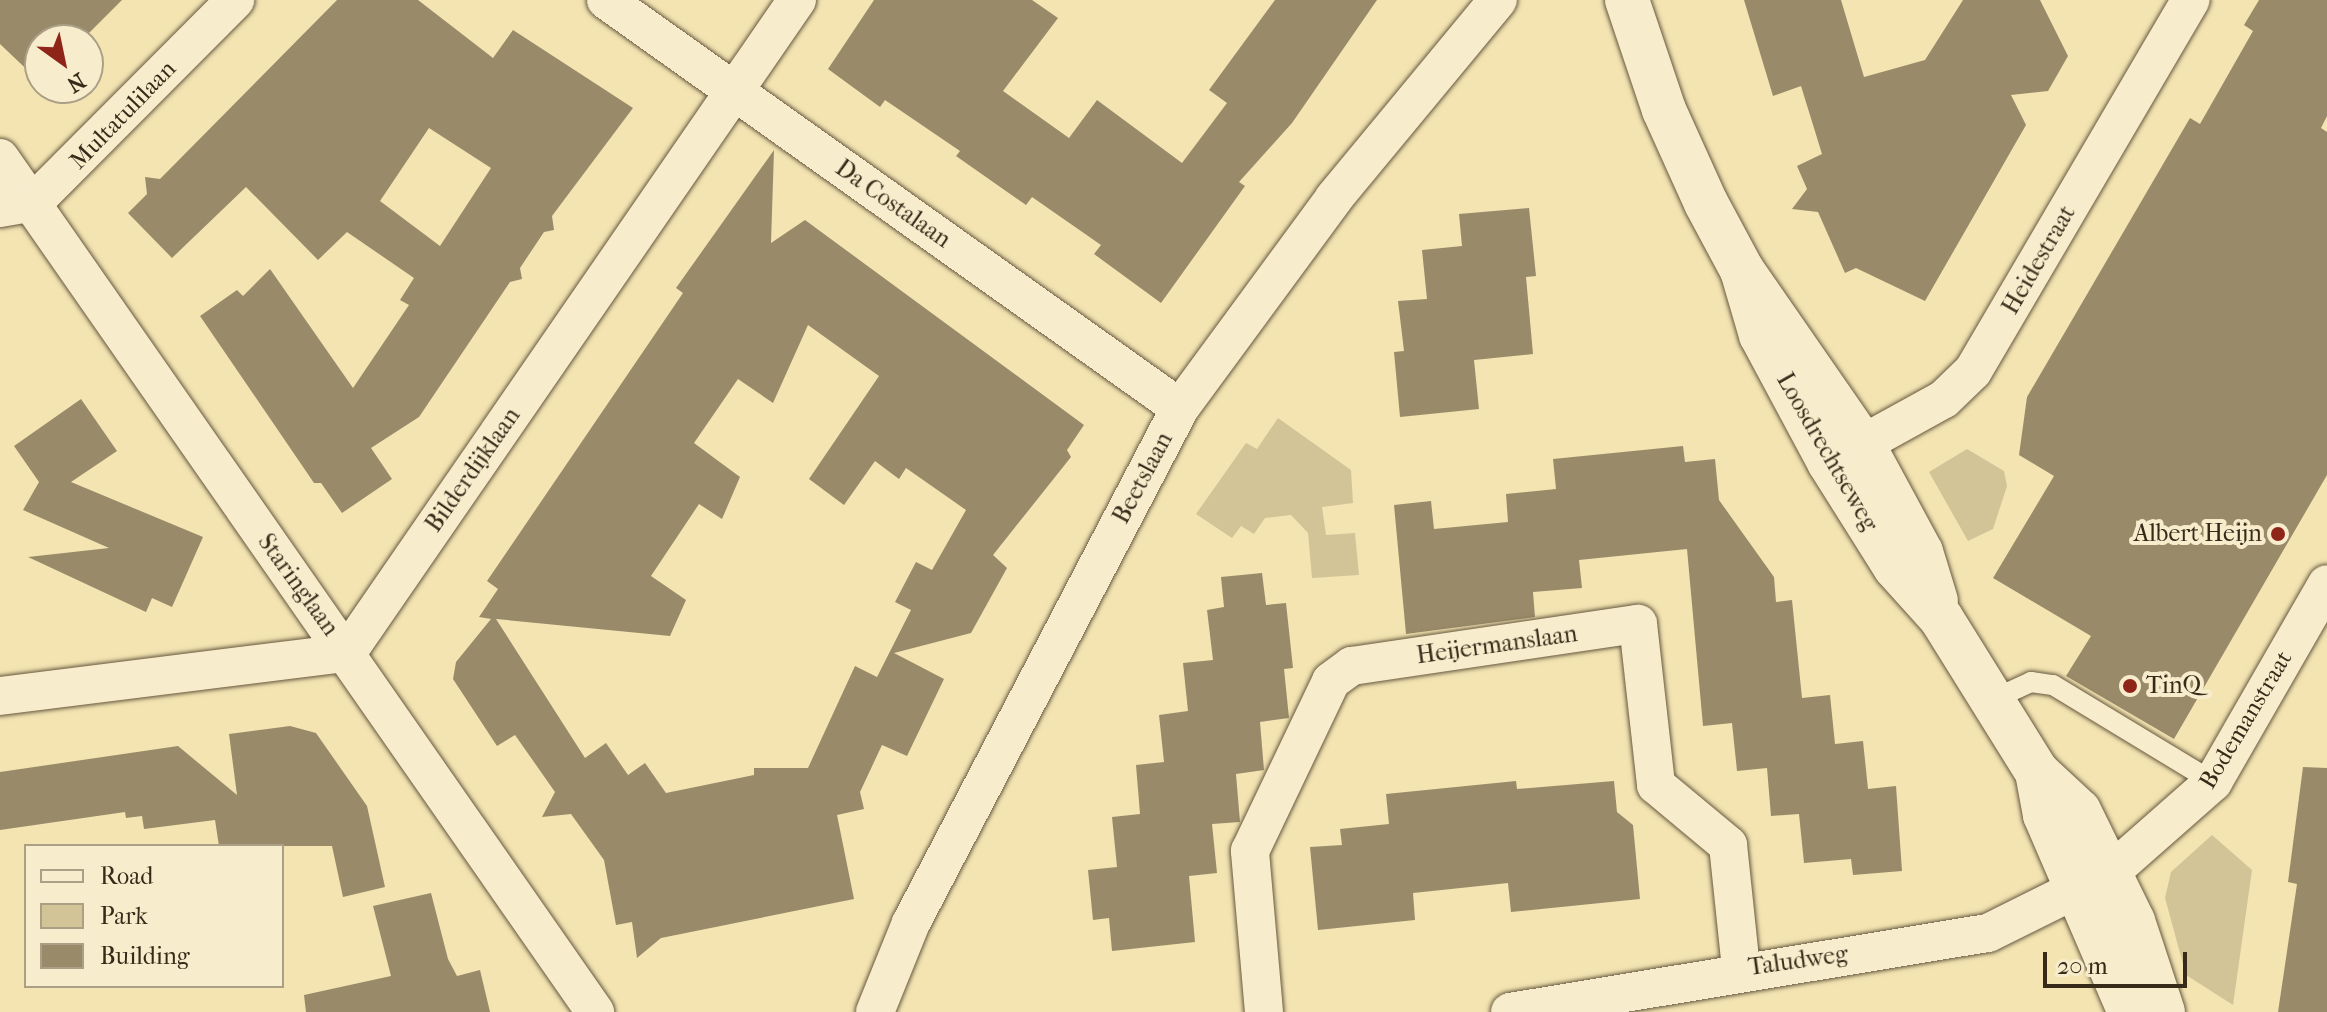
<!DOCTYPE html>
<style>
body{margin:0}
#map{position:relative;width:2327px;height:1012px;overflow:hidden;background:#f3e4b2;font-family:"IM FELL French Canon",serif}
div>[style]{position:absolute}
.green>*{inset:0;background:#d3c498}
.building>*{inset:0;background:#998b69}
.roads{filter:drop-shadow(0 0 2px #67583f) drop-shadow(0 0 2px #67583f)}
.lane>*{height:20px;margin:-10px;padding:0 10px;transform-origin:10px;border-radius:10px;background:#f7edcd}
.street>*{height:38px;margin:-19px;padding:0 19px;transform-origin:19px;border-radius:19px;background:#f7edcd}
.secondary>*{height:44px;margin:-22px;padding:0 22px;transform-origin:22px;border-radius:22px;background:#f7edcd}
.dots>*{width:22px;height:22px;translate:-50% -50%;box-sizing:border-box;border:4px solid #f7edcd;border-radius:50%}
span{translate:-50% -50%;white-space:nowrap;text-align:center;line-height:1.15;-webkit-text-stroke:8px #f7edcd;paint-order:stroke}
.street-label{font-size:24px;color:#382a19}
.poi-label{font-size:24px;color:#382a19}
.right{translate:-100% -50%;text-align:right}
.left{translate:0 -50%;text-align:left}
.legend{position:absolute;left:24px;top:844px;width:260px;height:144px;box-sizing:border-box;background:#f7edcd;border:2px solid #ab9f85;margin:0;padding:10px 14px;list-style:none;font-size:24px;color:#382a19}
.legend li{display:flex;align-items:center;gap:16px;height:40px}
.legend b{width:40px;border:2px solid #ab9f85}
.north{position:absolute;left:24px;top:24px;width:80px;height:80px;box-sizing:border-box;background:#f7edcd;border:2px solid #ab9f85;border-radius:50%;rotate:147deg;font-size:22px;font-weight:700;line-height:32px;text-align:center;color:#382a19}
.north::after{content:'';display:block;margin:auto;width:28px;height:36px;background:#8f2418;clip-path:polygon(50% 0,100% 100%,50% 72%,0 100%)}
.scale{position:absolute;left:2043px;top:952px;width:144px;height:36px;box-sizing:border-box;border:4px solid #382a19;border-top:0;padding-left:10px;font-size:24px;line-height:28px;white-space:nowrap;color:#382a19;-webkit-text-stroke:6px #f7edcd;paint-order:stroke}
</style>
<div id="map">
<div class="green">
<div style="clip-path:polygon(1278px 418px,1351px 470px,1353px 503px,1322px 507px,1326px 535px,1355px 533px,1359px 575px,1312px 578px,1308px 533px,1291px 515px,1265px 518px,1254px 534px,1241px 526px,1232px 538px,1196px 514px,1246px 443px,1257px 449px)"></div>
<div style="clip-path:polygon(1967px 449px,2004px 471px,2007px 486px,1993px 529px,1968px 541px,1929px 472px)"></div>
<div style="clip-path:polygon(2212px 835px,2252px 870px,2233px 1005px,2186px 975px,2165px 898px,2171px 872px)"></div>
</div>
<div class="building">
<div style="clip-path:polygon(0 0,122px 0,82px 40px,40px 40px,40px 82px,0 44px)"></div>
<div style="clip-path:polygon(evenodd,337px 0,418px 0,493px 58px,513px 30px,633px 108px,552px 216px,554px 230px,544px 232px,520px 268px,522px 279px,510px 282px,419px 417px,371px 448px,392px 479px,342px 513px,321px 483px,314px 483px,200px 316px,237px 290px,243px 296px,270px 269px,353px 388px,409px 305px,400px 300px,414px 278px,347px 232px,318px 260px,246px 187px,172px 258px,128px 213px,147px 194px,145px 177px,160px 179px,337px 0,429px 128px,491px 168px,440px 246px,380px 201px,429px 128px)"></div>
<div style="clip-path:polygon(874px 0,1032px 0,1058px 18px,1003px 91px,1069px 138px,1097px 100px,1182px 163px,1227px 103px,1209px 90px,1275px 0,1377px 0,1292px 123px,1239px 182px,1245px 186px,1161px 303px,1094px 254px,1101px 245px,1032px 197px,1026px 205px,956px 156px,960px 151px,885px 100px,880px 107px,828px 69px)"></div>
<div style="clip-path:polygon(1744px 0,1841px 0,1864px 77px,1925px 60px,1963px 0,2040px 0,2068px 56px,2048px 91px,2011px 95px,2026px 125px,1925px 301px,1856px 268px,1845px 273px,1818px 212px,1792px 209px,1807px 189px,1797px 166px,1822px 154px,1801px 86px,1773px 96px)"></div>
<div style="clip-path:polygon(2259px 0,2327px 0,2327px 116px,2321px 128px,2327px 132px,2327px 475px,2174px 739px,2066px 676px,2091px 636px,1993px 578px,2054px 476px,2019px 455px,2027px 397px,2190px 118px,2200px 124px,2253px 31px,2244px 25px)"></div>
<div style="clip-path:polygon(evenodd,774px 150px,771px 243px,805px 220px,1084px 425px,1067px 450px,1071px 457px,993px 555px,1007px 568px,971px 633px,894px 653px,944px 679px,907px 756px,882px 745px,860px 792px,864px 809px,837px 815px,854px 899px,661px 938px,637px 958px,632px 922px,616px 925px,604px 860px,571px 814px,542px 817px,555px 792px,515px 735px,497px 746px,453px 679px,456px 662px,491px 619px,479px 617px,498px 589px,487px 581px,683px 293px,676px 288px,774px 150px,808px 325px,879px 376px,809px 479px,844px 505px,875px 461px,899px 479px,906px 468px,966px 510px,932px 570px,916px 562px,895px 602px,911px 610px,877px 677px,855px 666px,808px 768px,754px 768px,754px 775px,666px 793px,645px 763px,628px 775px,606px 743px,585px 758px,496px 619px,670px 636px,686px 600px,651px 576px,699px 504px,722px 519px,740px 477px,694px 443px,738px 379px,773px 403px,808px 325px)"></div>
<div style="clip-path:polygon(1529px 208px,1536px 276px,1526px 277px,1533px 354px,1474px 360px,1479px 409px,1400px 417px,1394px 352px,1404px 351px,1398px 301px,1427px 299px,1422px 250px,1462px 246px,1459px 214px)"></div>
<div style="clip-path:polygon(81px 399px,117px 451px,71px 482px,203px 537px,172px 607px,152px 598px,146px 612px,28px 557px,109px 548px,23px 510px,39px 482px,14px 446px)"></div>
<div style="clip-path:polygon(1683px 446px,1685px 462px,1715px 459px,1719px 500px,1774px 577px,1776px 602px,1792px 600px,1802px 698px,1830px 695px,1835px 744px,1863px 741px,1868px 789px,1896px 786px,1902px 871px,1853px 875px,1851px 859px,1804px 863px,1799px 814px,1771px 816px,1767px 768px,1737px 771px,1732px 723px,1703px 726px,1687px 549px,1579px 560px,1582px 588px,1533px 592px,1535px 617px,1406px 634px,1394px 505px,1431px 501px,1434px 529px,1508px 522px,1506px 494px,1556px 489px,1553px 459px)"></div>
<div style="clip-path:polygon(1262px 573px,1266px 605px,1286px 603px,1293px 668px,1284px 669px,1289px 718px,1260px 722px,1264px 770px,1236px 774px,1240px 822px,1212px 824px,1217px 873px,1189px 876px,1195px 942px,1112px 951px,1109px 918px,1093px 920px,1088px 870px,1117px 867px,1112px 817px,1140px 814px,1136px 765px,1164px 762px,1159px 715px,1188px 711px,1183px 663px,1213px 660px,1207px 610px,1224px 607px,1221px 577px)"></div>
<div style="clip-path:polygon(290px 726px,316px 733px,367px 806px,385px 887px,343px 897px,332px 846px,219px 846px,215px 820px,144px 829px,142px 816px,126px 818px,125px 812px,0 830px,0 772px,178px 746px,237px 795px,229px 734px)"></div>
<div style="clip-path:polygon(2303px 767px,2327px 768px,2327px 1012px,2278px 1012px,2297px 884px,2288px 882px)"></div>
<div style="clip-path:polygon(1516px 781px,1517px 789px,1614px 781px,1617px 812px,1633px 825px,1640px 899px,1511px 912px,1508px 883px,1413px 893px,1415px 920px,1318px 930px,1310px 847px,1342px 845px,1340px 829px,1389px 824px,1386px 794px)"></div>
<div style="clip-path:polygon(431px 893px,448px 959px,457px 976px,480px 970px,490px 1012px,306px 1012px,304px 995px,391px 976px,373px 906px)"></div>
</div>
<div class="roads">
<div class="lane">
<div style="left:1992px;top:700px;width:43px;rotate:-24.8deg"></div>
<div style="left:2031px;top:682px;width:22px;rotate:8deg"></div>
<div style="left:2053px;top:685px;width:187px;rotate:31.2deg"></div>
</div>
<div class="street">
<div style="left:606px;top:0;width:704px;rotate:35.41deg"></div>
<div style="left:0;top:158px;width:1041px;rotate:55.13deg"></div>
<div style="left:0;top:208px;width:35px;rotate:-10deg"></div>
<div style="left:34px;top:202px;width:285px;rotate:-45.1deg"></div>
<div style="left:1837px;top:458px;width:122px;rotate:-28.9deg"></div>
<div style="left:1944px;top:399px;width:40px;rotate:-44deg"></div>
<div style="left:1973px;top:371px;width:430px;rotate:-59.6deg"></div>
<div style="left:0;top:696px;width:350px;rotate:-7.1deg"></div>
<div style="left:347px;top:653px;width:793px;rotate:-55.43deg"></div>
<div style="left:875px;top:1012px;width:96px;rotate:-68deg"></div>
<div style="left:911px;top:923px;width:581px;rotate:-62.42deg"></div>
<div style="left:1180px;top:408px;width:260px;rotate:-53.7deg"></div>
<div style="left:1334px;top:198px;width:257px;rotate:-50.4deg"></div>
<div style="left:1264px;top:1012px;width:162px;rotate:-95deg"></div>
<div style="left:1250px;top:851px;width:188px;rotate:-64.5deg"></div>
<div style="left:1331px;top:681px;width:26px;rotate:-36deg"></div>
<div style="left:1352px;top:666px;width:289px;rotate:-8.4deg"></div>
<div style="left:1638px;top:624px;width:162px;rotate:83.6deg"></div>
<div style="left:1656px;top:785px;width:94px;rotate:39.8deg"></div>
<div style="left:1728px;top:845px;width:125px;rotate:84deg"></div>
<div style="left:1510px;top:1012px;width:484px;rotate:-9.4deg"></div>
<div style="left:1988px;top:933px;width:137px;rotate:-26.4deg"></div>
<div style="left:2111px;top:872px;width:136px;rotate:-41.4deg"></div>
<div style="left:2213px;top:782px;width:228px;rotate:-60.1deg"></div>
</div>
<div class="secondary">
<div style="left:1627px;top:0;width:116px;rotate:71.4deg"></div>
<div style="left:1664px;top:110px;width:102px;rotate:65.7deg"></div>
<div style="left:1706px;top:203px;width:76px;rotate:61.8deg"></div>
<div style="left:1742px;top:270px;width:211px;rotate:55.3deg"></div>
<div style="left:1862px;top:443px;width:124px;rotate:61.6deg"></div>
<div style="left:1921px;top:552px;width:51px;rotate:73deg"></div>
<div style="left:1742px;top:270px;width:68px;rotate:73.7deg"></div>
<div style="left:1761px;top:335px;width:144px;rotate:61.8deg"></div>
<div style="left:1829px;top:462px;width:124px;rotate:57.8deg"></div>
<div style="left:1895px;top:567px;width:69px;rotate:48deg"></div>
<div style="left:1941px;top:618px;width:181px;rotate:58.1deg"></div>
<div style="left:2037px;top:772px;width:57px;rotate:42.9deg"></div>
<div style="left:2079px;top:811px;width:123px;rotate:63.9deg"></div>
<div style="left:2133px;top:921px;width:96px;rotate:71.8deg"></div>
<div style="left:2037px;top:772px;width:44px;rotate:79.5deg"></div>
<div style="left:2045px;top:815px;width:215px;rotate:66.7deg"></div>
</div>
</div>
<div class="dots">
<div style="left:2278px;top:534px;background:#8f2418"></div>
<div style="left:2130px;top:686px;background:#8f2418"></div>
</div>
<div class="street-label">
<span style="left:123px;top:115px;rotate:-46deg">Multatulilaan</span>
<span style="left:893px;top:204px;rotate:35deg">Da Costalaan</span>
<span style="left:2039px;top:260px;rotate:-60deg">Heidestraat</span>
<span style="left:1827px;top:452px;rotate:60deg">Loosdrechtseweg</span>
<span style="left:473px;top:470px;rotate:-55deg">Bilderdijklaan</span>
<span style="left:1143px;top:478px;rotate:-62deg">Beetslaan</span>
<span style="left:298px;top:585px;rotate:54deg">Staringlaan</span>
<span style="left:1497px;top:645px;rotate:-8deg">Heijermanslaan</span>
<span style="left:2246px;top:720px;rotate:-59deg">Bodemanstraat</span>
<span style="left:1798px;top:961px;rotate:-8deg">Taludweg</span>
</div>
<div class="poi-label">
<span class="right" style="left:2262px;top:534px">Albert Heijn</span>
<span class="left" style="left:2146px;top:686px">TinQ</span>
</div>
<ul class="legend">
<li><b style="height:10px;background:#f7edcd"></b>Road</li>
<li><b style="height:22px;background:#d3c498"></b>Park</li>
<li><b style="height:22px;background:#998b69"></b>Building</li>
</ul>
<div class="north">N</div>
<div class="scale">20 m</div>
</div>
